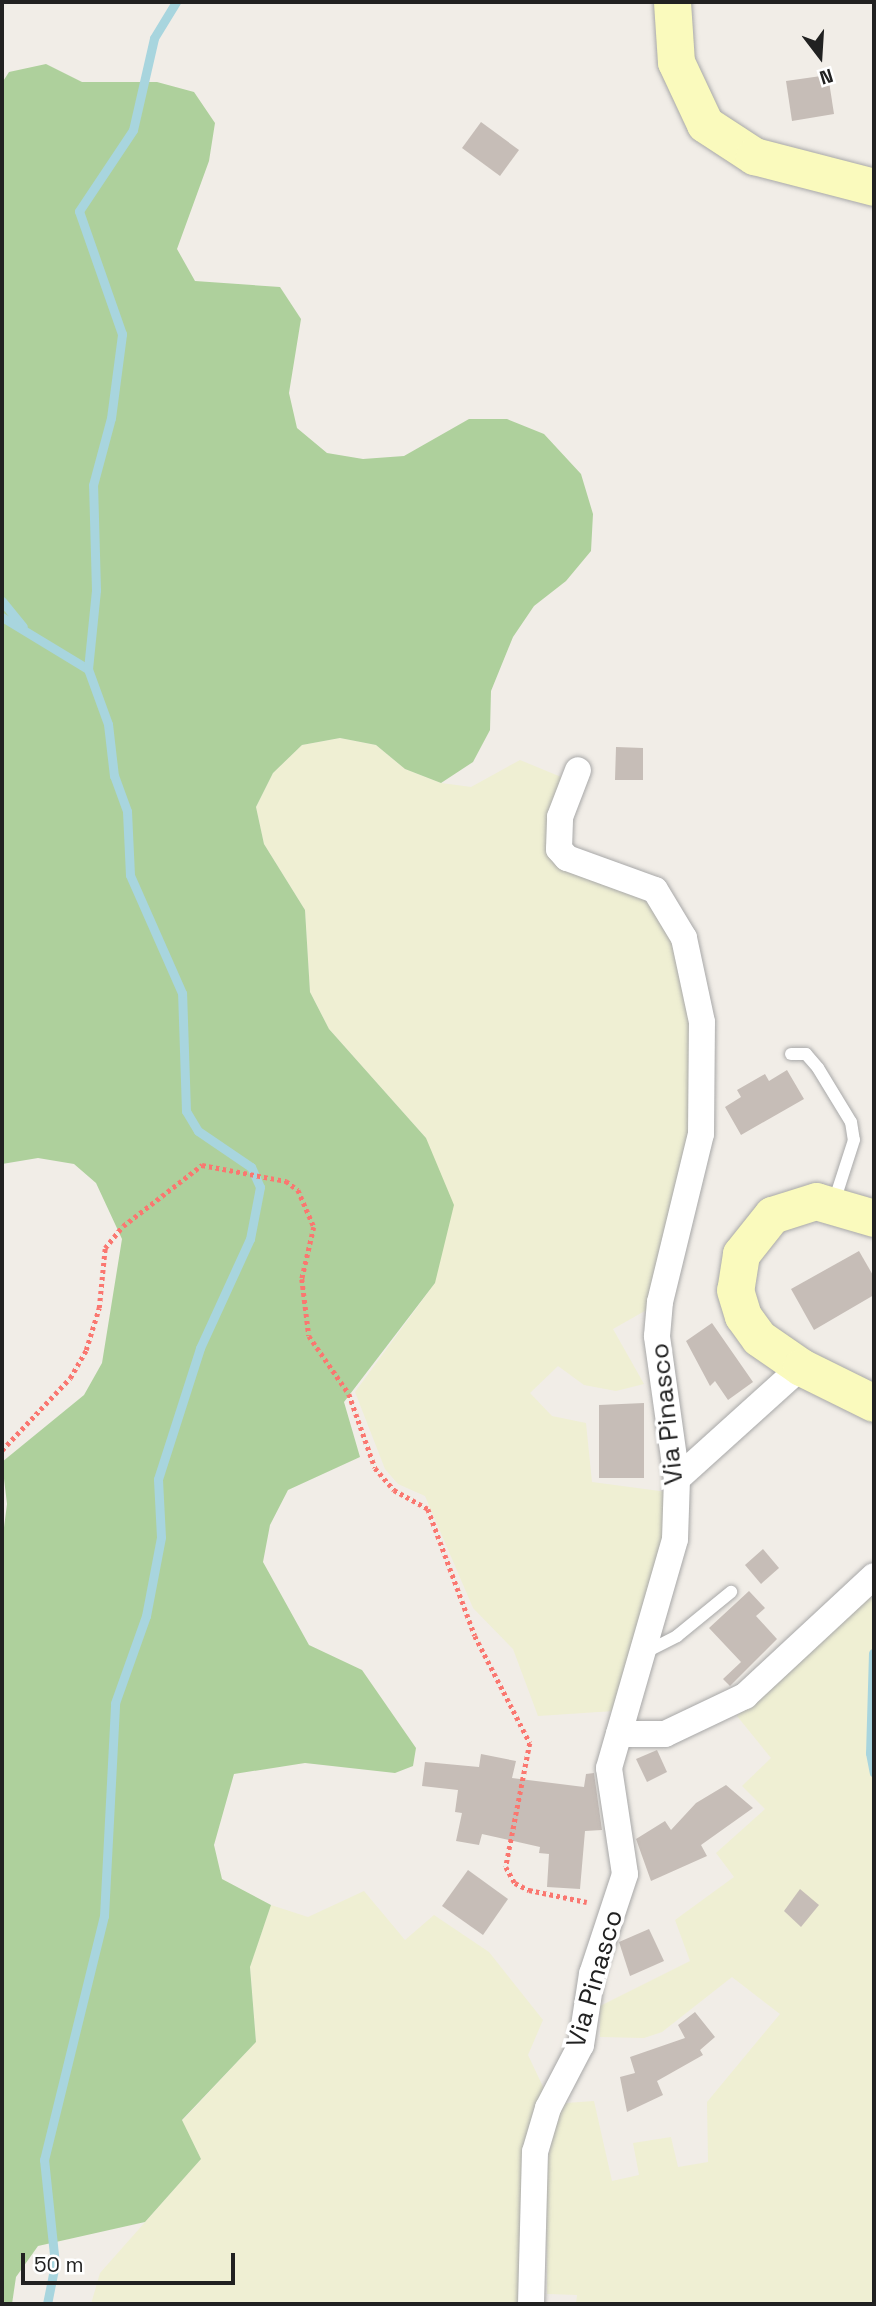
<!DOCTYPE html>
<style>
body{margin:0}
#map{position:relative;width:876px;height:2306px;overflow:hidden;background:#f1ede7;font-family:"Space Grotesk",sans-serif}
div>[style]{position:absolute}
.farmland>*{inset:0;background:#efefd3}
.forest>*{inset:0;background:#aed09c}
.stream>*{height:9px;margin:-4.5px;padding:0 4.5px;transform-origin:4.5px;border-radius:4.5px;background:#a8d5de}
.building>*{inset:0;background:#c6bdb7}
.path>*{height:4.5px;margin-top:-2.25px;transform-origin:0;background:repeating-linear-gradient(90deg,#fa7770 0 3.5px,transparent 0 7px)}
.roads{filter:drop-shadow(0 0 2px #a8a8a8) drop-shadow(0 0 2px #a8a8a8)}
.service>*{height:12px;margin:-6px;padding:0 6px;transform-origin:6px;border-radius:6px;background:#fff}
.minor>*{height:26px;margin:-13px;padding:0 13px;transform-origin:13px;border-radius:13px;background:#fff}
.secondary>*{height:37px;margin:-18.5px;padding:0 18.5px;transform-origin:18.5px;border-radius:18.5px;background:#fafabd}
span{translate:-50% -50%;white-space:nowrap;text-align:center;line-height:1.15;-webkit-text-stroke:7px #fff;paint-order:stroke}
.street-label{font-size:26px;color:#212121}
.frame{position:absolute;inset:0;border:4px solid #212121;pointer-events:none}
.north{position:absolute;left:785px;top:21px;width:70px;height:70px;-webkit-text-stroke:5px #fff;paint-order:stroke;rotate:163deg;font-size:19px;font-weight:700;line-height:28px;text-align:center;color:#212121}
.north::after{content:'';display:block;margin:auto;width:24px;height:32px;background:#212121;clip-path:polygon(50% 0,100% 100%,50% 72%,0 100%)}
.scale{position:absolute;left:21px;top:2253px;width:214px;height:32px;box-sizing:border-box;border:4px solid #212121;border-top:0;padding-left:9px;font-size:21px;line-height:24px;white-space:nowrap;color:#212121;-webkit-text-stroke:5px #fff;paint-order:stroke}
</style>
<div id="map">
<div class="farmland">
<div style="clip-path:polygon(340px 738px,376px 745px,405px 769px,441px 783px,471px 787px,520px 760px,566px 779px,546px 849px,657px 907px,689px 987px,691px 1139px,650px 1308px,613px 1329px,644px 1384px,616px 1391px,584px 1385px,558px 1366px,530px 1393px,552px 1416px,586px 1423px,592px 1482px,667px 1492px,664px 1559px,614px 1711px,538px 1716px,513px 1649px,473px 1608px,425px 1496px,398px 1484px,385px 1469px,355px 1392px,435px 1283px,426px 1138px,329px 1029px,310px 992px,305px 910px,264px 844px,256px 807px,273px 773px,302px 745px)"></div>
<div style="clip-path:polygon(869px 1596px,874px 1602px,874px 2304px,576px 2304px,577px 2295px,547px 2294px,546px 2172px,556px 2116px,566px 2103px,594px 2101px,612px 2181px,639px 2175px,633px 2143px,671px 2137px,678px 2167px,708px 2162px,707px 2102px,780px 2014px,732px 1977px,662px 2032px,644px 2038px,600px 2037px,600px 2006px,690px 1961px,675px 1920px,734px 1877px,716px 1853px,765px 1809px,742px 1786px,771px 1758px,737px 1716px)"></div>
<div style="clip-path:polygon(364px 1891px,405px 1940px,434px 1915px,489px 1952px,543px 2020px,528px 2055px,546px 2093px,523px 2304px,91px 2304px,100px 2273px,201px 2159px,182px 2121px,256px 2042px,250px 1966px,271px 1905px,308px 1917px)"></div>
</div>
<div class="forest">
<div style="clip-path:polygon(46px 64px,82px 82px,157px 82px,194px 92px,215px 123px,209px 161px,177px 249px,195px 281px,280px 287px,301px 319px,289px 393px,297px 428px,327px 453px,363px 459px,404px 456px,469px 419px,507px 419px,544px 434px,581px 474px,593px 514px,591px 551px,566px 581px,534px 606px,513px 637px,491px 691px,490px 730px,473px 762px,441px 783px,405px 769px,376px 745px,340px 738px,302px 745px,273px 773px,256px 807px,264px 844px,305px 910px,310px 992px,329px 1029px,426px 1138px,454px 1205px,435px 1283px,344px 1402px,360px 1457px,288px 1490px,270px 1525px,263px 1562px,309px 1645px,362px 1670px,416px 1748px,413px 1766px,395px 1773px,305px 1763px,234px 1774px,214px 1845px,222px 1879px,271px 1905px,250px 1967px,256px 2042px,182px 2120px,201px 2159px,145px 2222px,38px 2246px,16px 2277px,12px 2304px,2px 2304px,2px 1543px,7px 1504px,2px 1462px,84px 1395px,102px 1363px,122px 1239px,96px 1183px,74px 1164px,38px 1158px,2px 1164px,2px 83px,9px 72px)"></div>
</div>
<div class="stream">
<div style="left:2px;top:601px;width:33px;rotate:51deg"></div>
<div style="left:2px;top:617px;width:100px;rotate:31.2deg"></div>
<div style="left:873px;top:1653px;width:100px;rotate:91.7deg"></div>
<div style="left:870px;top:1753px;width:20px;rotate:79deg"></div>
<div style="left:47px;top:2304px;width:41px;rotate:-78.7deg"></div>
<div style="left:55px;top:2264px;width:105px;rotate:-96deg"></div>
<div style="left:44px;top:2160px;width:251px;rotate:-76.2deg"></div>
<div style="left:104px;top:1916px;width:213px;rotate:-87deg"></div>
<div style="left:115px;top:1703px;width:92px;rotate:-70.4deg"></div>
<div style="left:146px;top:1616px;width:80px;rotate:-79.2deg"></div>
<div style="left:161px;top:1537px;width:58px;rotate:-93deg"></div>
<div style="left:158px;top:1479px;width:138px;rotate:-72.2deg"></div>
<div style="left:200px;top:1348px;width:120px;rotate:-65.4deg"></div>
<div style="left:250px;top:1239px;width:53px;rotate:-79.1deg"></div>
<div style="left:260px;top:1187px;width:22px;rotate:-114deg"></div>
<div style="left:251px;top:1167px;width:64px;rotate:-145.8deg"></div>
<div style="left:198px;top:1131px;width:23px;rotate:-121deg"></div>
<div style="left:186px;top:1111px;width:118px;rotate:-91.9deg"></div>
<div style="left:182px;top:993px;width:129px;rotate:-113.8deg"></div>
<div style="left:130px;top:875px;width:64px;rotate:-92.7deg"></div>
<div style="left:127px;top:811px;width:37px;rotate:-110deg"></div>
<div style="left:114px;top:776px;width:52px;rotate:-96.6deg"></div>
<div style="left:108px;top:724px;width:59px;rotate:-110deg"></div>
<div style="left:88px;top:669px;width:79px;rotate:-84.2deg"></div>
<div style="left:96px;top:590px;width:105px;rotate:-91.6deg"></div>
<div style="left:93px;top:485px;width:69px;rotate:-75deg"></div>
<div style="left:111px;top:418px;width:85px;rotate:-82.5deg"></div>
<div style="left:122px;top:334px;width:130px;rotate:-109.3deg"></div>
<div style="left:79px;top:211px;width:97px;rotate:-56.3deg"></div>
<div style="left:133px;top:130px;width:94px;rotate:-77.1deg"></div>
<div style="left:154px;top:38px;width:42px;rotate:-58.6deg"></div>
</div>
<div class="building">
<div style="clip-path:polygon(828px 75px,834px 114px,792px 121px,786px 81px)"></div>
<div style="clip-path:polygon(481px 122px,519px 150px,500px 176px,462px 148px)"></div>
<div style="clip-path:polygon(616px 747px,643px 748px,643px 780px,615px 780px)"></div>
<div style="clip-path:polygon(787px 1070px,804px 1099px,741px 1135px,725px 1107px,741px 1097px,737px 1090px,765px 1074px,769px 1081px)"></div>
<div style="clip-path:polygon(859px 1251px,874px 1277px,874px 1295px,814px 1330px,791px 1289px)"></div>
<div style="clip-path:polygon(712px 1323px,753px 1382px,728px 1400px,715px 1381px,710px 1386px,686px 1341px)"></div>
<div style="clip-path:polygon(644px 1403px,644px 1478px,599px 1478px,599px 1405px)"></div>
<div style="clip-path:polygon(763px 1549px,779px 1568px,761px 1584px,745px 1565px)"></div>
<div style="clip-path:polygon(749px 1591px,765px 1608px,756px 1616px,777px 1639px,730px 1686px,723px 1679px,741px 1662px,709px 1628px)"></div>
<div style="clip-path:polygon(657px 1750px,667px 1772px,647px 1782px,636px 1759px)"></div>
<div style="clip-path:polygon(481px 1754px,516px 1761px,512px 1778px,584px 1787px,586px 1774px,594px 1773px,602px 1830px,585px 1831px,580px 1889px,547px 1887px,549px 1854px,539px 1853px,540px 1847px,482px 1834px,479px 1845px,456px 1841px,462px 1813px,455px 1812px,458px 1790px,422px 1786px,425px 1762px,479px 1767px)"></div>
<div style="clip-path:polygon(726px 1785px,753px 1808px,701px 1845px,707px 1856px,651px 1881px,636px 1839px,665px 1821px,671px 1830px,696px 1803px)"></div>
<div style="clip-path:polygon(468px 1870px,508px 1899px,483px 1935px,442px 1906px)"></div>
<div style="clip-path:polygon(800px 1889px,819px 1905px,801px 1927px,784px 1911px)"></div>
<div style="clip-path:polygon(649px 1929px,664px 1961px,630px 1976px,619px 1942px)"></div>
<div style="clip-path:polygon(695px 2012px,715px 2037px,700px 2050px,703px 2055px,657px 2081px,663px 2095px,627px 2112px,620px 2077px,635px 2073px,630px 2057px,685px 2038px,678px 2025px)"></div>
</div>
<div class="path">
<div style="left:2px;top:1450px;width:99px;rotate:-46.6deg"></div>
<div style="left:70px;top:1378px;width:32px;rotate:-60deg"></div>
<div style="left:86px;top:1350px;width:44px;rotate:-72.8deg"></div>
<div style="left:99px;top:1308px;width:60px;rotate:-84.3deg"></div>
<div style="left:105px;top:1248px;width:28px;rotate:-51deg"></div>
<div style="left:123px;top:1226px;width:100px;rotate:-37.7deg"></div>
<div style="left:202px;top:1165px;width:86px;rotate:10.8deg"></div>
<div style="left:286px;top:1181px;width:15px;rotate:37deg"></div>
<div style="left:298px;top:1190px;width:40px;rotate:66.6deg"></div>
<div style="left:314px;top:1227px;width:53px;rotate:103deg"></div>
<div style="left:302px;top:1279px;width:57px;rotate:83deg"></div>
<div style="left:309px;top:1336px;width:70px;rotate:55.4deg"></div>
<div style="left:349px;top:1394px;width:78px;rotate:70.6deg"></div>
<div style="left:375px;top:1468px;width:29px;rotate:49deg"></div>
<div style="left:394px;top:1490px;width:39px;rotate:29deg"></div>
<div style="left:428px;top:1509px;width:135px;rotate:69.7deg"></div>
<div style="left:475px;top:1636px;width:120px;rotate:62.8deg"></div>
<div style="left:530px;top:1743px;width:126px;rotate:101deg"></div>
<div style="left:506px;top:1867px;width:18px;rotate:61deg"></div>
<div style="left:515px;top:1883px;width:16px;rotate:27deg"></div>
<div style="left:529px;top:1890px;width:59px;rotate:11.7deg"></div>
</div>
<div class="roads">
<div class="service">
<div style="left:791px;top:1054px;width:15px"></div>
<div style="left:806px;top:1054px;width:18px;rotate:49deg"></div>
<div style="left:818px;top:1068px;width:63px;rotate:58.6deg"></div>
<div style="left:851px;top:1122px;width:18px;rotate:81deg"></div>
<div style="left:854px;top:1140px;width:65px;rotate:107.9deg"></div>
<div style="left:646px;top:1652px;width:35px;rotate:-27deg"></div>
<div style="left:677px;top:1636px;width:70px;rotate:-39.2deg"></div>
</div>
<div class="minor">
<div style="left:677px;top:1479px;width:167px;rotate:-42.1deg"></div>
<div style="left:619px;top:1734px;width:46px"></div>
<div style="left:665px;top:1734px;width:89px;rotate:-25.4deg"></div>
<div style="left:745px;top:1696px;width:176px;rotate:-42.9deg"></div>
<div style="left:531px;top:2304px;width:152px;rotate:-88.5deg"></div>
<div style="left:535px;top:2152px;width:46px;rotate:-73.5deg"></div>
<div style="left:548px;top:2108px;width:71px;rotate:-62.4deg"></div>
<div style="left:581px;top:2045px;width:72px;rotate:-81.2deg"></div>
<div style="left:592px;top:1974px;width:105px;rotate:-71.7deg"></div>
<div style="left:625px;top:1874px;width:107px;rotate:-98.6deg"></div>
<div style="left:609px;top:1768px;width:238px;rotate:-73.9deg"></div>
<div style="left:675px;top:1539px;width:60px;rotate:-88.1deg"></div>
<div style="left:677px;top:1479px;width:144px;rotate:-98deg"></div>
<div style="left:657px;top:1336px;width:34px;rotate:-85deg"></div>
<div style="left:660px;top:1302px;width:173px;rotate:-76.3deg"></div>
<div style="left:701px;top:1134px;width:112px;rotate:-89.5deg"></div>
<div style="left:702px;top:1022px;width:86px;rotate:-102.1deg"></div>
<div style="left:684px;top:938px;width:56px;rotate:-121.1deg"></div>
<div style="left:655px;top:890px;width:94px;rotate:-160deg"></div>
<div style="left:567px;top:858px;width:12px;rotate:-132deg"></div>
<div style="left:559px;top:849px;width:32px;rotate:-88deg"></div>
<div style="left:560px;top:817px;width:50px;rotate:-69deg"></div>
</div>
<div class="secondary">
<div style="left:672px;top:2px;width:60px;rotate:86.2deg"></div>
<div style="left:676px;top:62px;width:68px;rotate:64.9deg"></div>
<div style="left:705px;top:124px;width:59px;rotate:33.1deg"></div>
<div style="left:754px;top:156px;width:124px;rotate:14.5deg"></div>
<div style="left:874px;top:1218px;width:60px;rotate:-163.7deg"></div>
<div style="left:816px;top:1201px;width:46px;rotate:162.3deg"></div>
<div style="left:772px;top:1215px;width:50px;rotate:128.5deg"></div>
<div style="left:741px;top:1254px;width:36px;rotate:99deg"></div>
<div style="left:735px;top:1290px;width:27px;rotate:73deg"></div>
<div style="left:743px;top:1316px;width:27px;rotate:54deg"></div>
<div style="left:759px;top:1338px;width:51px;rotate:34.6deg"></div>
<div style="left:801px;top:1367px;width:81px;rotate:26.3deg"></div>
</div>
</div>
<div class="street-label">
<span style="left:667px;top:1414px;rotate:-96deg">Via Pinasco</span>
<span style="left:595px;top:1979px;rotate:-74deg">Via Pinasco</span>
</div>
<div class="frame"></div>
<div class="north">N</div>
<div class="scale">50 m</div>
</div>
